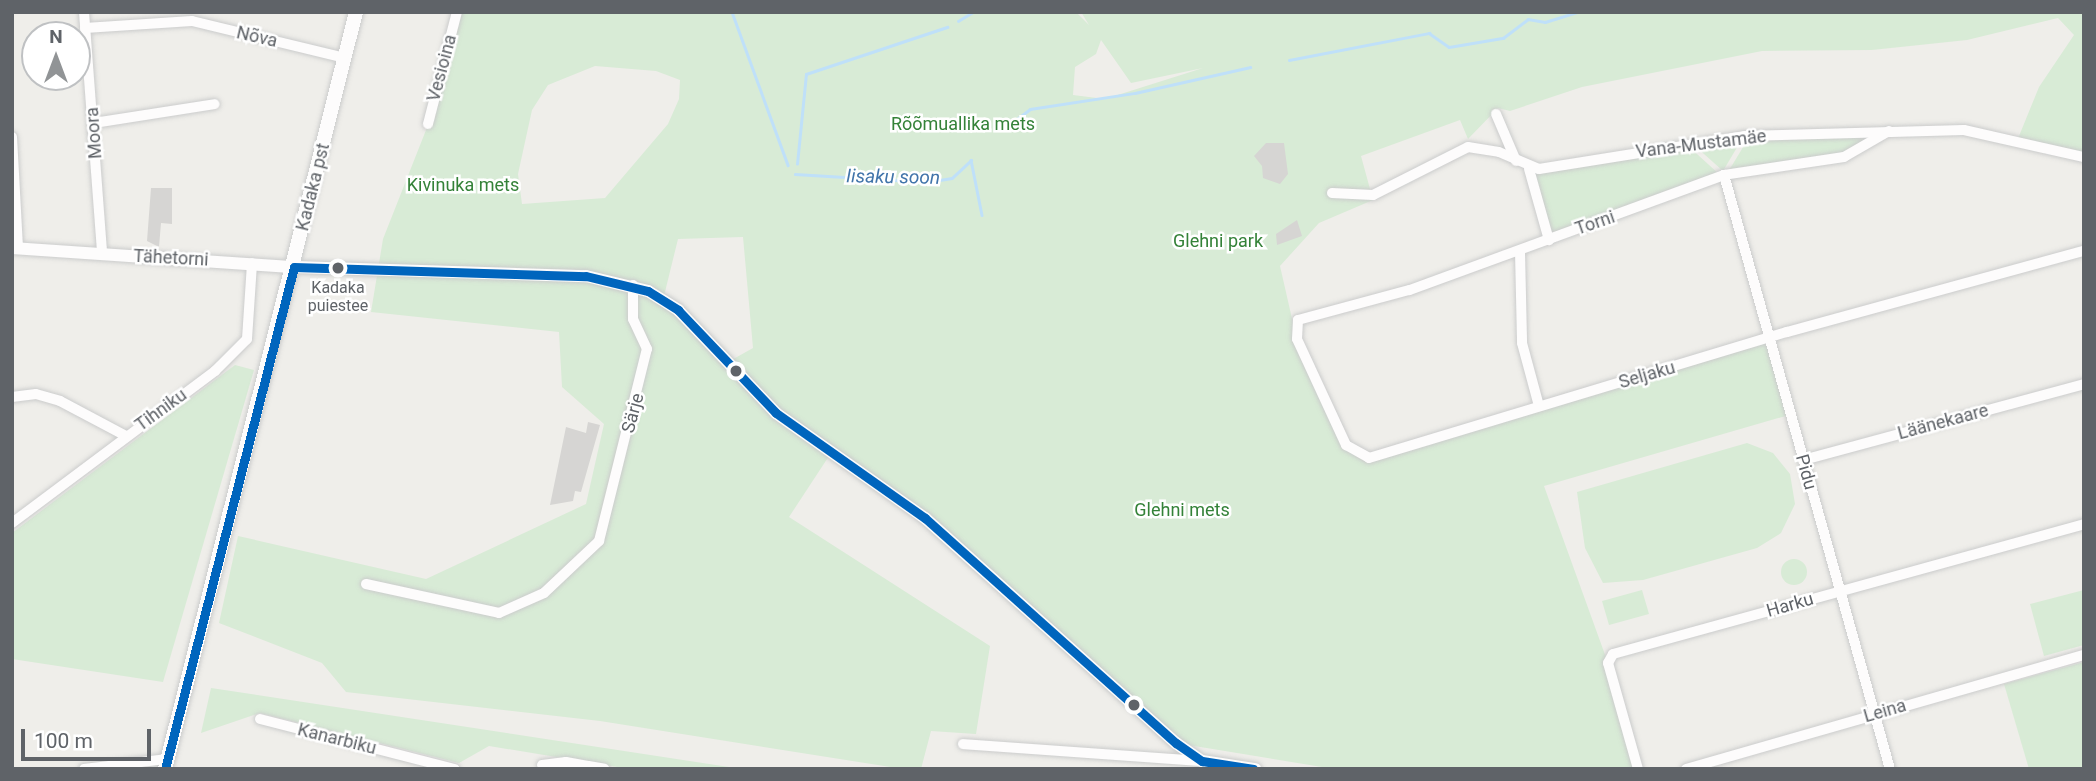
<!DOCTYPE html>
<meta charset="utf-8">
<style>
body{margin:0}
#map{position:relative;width:2096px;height:781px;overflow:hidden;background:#efeeea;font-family:Roboto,sans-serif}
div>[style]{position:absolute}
.green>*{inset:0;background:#d8ebd6}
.round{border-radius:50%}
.stream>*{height:2.5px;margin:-1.25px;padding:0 1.25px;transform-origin:1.25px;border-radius:1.25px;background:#bfe0f9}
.building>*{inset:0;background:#d6d5d3}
.roads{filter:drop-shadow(0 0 2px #cbcccc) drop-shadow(0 0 2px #cbcccc)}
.minor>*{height:10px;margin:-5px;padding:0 5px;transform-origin:5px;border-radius:5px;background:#fdfcfc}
.tertiary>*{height:12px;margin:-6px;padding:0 6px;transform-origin:6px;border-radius:6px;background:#fdfcfc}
.secondary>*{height:14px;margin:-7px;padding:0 7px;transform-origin:7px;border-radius:7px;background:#fdfcfc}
.bus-1>*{height:9px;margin:-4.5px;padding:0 4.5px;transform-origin:4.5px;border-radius:4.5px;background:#0065bd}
.dots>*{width:19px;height:19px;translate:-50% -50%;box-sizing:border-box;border:4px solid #fff;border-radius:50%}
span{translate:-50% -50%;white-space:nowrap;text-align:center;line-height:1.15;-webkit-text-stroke:5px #fff;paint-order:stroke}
.bus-label{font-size:16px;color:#5f6368}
.street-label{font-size:18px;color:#5f6368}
.park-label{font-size:18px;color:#348238}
.water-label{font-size:19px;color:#4174aa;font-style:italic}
.frame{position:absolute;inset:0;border:14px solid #5f6368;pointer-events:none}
.north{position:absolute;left:21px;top:21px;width:70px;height:70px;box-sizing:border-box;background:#fff;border:2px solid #bfc1c3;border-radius:50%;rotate:0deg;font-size:19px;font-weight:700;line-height:28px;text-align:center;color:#5f6368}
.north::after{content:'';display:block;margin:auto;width:24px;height:32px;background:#919496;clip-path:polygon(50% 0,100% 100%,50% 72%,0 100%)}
.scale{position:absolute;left:21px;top:729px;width:130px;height:32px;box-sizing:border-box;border:4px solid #5f6368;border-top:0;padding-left:9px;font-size:21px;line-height:24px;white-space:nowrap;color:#5f6368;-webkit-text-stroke:5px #fff;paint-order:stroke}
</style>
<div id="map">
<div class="green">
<div style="clip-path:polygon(evenodd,457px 12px,1076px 12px,1089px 25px,1081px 12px,2084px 12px,2084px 157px,2017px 141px,2039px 87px,2074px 35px,2058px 18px,1967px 40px,1872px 50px,1762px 51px,1582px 87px,1510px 111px,1498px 108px,1468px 139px,1460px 120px,1361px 156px,1373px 200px,1319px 223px,1280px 266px,1301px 358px,1346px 445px,1359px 456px,1770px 339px,1789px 415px,1544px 486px,1608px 663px,1638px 769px,1334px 769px,1176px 743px,925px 518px,831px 453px,789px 517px,990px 646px,976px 734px,931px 731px,921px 769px,903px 769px,600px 721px,346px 692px,322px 663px,219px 623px,238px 536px,426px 579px,586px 504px,604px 424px,562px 387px,559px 332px,371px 312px,383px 239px,428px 125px,457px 12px,1101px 40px,1131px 83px,1203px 68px,1105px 99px,1073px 95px,1075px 67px,1096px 54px,1101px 40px,457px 12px,595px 66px,656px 71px,680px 80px,679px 99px,668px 124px,605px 198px,522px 204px,518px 174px,532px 110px,548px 85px,595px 66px,457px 12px,743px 237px,753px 348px,728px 362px,663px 300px,678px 239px,743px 237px)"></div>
<div style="clip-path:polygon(1868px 137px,1851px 151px,1728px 172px,1748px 139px)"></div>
<div style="clip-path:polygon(1742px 139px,1723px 171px,1694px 145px)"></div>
<div style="clip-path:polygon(1687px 145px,1719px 174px,1551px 236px,1534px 174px)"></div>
<div style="clip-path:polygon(235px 365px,254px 370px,163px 682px,12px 659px,12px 533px)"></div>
<div style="clip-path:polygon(1747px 443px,1773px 453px,1790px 474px,1795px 504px,1781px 533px,1757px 548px,1643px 580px,1603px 583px,1585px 548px,1577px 492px)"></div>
<div class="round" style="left:1781px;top:559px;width:26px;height:26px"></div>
<div style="clip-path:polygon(1642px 590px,1649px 614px,1609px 625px,1602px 601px)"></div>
<div style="clip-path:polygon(2084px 590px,2084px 645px,2044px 656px,2030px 604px)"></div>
<div style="clip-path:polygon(2084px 662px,2084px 769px,2029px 769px,2004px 684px)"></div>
<div style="clip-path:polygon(211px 688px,742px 769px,629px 769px,489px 746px,459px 763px,260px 713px,201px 733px)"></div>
</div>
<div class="stream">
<div style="left:732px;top:12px;width:163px;rotate:69.9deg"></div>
<div style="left:958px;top:21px;width:17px;rotate:-31deg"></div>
<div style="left:1289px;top:60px;width:143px;rotate:-10.9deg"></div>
<div style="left:1429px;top:33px;width:24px;rotate:35deg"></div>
<div style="left:1449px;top:47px;width:55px;rotate:-9.5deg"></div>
<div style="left:1503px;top:38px;width:31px;rotate:-37deg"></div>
<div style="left:1528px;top:19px;width:17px;rotate:10deg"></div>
<div style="left:1545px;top:22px;width:34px;rotate:-17deg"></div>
<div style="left:1005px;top:128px;width:31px;rotate:-37deg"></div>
<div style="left:1030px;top:109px;width:106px;rotate:-8.7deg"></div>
<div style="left:1135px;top:93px;width:118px;rotate:-12.7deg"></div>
<div style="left:797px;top:164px;width:90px;rotate:-84.3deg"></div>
<div style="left:806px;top:74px;width:149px;rotate:-18.4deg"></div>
<div style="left:795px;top:174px;width:132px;rotate:3.5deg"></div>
<div style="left:927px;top:182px;width:25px;rotate:-9deg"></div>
<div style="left:952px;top:178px;width:26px;rotate:-43deg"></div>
<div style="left:971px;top:160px;width:56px;rotate:78.7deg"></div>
</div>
<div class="building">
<div style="clip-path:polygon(1266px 143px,1284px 143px,1288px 174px,1280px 184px,1263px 178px,1262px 166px,1254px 156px)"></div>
<div style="clip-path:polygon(151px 188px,172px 188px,172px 224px,161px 223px,159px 247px,147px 241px)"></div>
<div style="clip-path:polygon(1297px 220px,1302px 236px,1277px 245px,1276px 234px)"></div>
<div style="clip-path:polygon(588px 422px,600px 425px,581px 492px,575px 491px,573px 501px,550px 505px,566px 427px,586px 433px)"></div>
</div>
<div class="roads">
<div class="minor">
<div style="left:84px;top:12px;width:243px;rotate:85.7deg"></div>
<div style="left:85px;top:28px;width:107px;rotate:-3.7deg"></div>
<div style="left:192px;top:21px;width:157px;rotate:13.6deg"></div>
<div style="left:1496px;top:114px;width:51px;rotate:66.9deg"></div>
<div style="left:94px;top:123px;width:122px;rotate:-8.9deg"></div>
<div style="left:428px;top:124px;width:116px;rotate:-75.5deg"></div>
<div style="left:1889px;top:131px;width:52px;rotate:150deg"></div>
<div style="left:1844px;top:157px;width:121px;rotate:171.5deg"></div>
<div style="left:1724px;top:175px;width:335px;rotate:159.9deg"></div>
<div style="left:1409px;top:290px;width:115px;rotate:164.9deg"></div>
<div style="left:1298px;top:320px;width:19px;rotate:93deg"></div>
<div style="left:1297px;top:339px;width:117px;rotate:65.2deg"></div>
<div style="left:1346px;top:445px;width:26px;rotate:29deg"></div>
<div style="left:1369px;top:458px;width:437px;rotate:-16.8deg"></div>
<div style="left:1787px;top:332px;width:308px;rotate:-15.3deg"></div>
<div style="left:12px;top:137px;width:111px;rotate:86.9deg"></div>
<div style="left:1529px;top:169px;width:74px;rotate:74.3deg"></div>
<div style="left:1724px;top:175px;width:617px;rotate:74.39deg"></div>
<div style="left:1332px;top:193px;width:41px;rotate:2.8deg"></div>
<div style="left:1373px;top:195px;width:106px;rotate:-26.8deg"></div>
<div style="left:1468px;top:147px;width:31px;rotate:9deg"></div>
<div style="left:1499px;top:152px;width:43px;rotate:23deg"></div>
<div style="left:1539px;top:169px;width:209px;rotate:-9.1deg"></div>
<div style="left:1745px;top:136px;width:219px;rotate:-1.6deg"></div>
<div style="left:1964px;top:130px;width:123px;rotate:12.7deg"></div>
<div style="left:1520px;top:252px;width:91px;rotate:88.7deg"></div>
<div style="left:1522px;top:343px;width:65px;rotate:74.9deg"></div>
<div style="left:12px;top:397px;width:24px;rotate:-7deg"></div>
<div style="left:36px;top:394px;width:25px;rotate:16deg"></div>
<div style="left:60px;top:401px;width:75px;rotate:27.9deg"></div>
<div style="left:1803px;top:460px;width:291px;rotate:-15.1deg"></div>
<div style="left:12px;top:523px;width:254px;rotate:-36.8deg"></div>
<div style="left:215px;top:371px;width:45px;rotate:-45deg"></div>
<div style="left:247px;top:339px;width:76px;rotate:-86.2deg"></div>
<div style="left:366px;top:584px;width:136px;rotate:12.3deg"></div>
<div style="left:499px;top:613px;width:49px;rotate:-24deg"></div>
<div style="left:544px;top:593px;width:76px;rotate:-43.4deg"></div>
<div style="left:599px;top:541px;width:198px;rotate:-76deg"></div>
<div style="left:647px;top:349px;width:33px;rotate:-115deg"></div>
<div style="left:633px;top:319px;width:34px;rotate:-90deg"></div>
<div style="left:260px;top:719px;width:201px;rotate:14.4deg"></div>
<div style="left:963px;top:744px;width:240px;rotate:4.1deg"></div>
<div style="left:542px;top:765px;width:24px;rotate:-7deg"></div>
<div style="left:566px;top:762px;width:39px;rotate:10deg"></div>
<div style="left:84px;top:769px;width:84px;rotate:-6.9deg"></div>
<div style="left:1638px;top:769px;width:110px;rotate:-105.8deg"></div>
<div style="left:1608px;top:663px;width:10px;rotate:-61deg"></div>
<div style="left:1613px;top:654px;width:489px;rotate:-15.4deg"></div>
<div style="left:1686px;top:769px;width:414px;rotate:-16deg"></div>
</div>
<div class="tertiary">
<div style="left:12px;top:248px;width:283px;rotate:3.9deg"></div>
<div style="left:294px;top:267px;width:292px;rotate:1.8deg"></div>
<div style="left:586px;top:276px;width:64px;rotate:13.6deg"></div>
<div style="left:648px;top:291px;width:36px;rotate:32deg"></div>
<div style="left:678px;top:310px;width:142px;rotate:46.4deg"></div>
<div style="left:776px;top:413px;width:182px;rotate:35.2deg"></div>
<div style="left:925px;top:518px;width:337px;rotate:41.9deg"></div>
<div style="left:1176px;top:743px;width:32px;rotate:35deg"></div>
<div style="left:1202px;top:761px;width:54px;rotate:8.6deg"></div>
</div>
<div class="secondary">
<div style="left:165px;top:769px;width:781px;rotate:-75.84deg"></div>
</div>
</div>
<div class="bus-1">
<div style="left:294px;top:267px;width:292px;rotate:1.8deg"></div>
<div style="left:586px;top:276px;width:64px;rotate:13.6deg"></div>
<div style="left:648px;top:291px;width:36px;rotate:32deg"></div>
<div style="left:678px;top:310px;width:142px;rotate:46.4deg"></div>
<div style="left:776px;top:413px;width:182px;rotate:35.2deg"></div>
<div style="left:925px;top:518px;width:337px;rotate:41.9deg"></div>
<div style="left:1176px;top:743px;width:32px;rotate:35deg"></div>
<div style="left:1202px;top:761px;width:52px;rotate:8.9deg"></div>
<div style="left:165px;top:769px;width:518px;rotate:-75.59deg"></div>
</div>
<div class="dots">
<div style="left:338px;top:268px;background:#5f6368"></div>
<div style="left:736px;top:371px;background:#5f6368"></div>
<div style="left:1134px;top:705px;background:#5f6368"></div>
</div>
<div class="bus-label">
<span style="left:338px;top:297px">Kadaka<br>puiestee</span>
</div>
<div class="street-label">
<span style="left:257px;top:37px;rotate:13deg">Nõva</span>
<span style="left:442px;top:68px;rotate:-75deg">Vesioina</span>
<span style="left:94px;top:133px;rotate:-94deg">Moora</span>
<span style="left:1701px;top:144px;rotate:-7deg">Vana-Mustamäe</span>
<span style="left:313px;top:187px;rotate:-76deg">Kadaka pst</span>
<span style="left:1595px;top:223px;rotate:-19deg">Torni</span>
<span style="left:171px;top:258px;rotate:3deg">Tähetorni</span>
<span style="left:1647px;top:375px;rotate:-16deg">Seljaku</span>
<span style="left:161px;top:410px;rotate:-36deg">Tihniku</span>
<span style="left:633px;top:413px;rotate:-75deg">Särje</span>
<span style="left:1943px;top:422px;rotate:-15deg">Läänekaare</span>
<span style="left:1806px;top:472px;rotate:74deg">Pidu</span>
<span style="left:1790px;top:605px;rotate:-16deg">Harku</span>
<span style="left:1885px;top:711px;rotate:-16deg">Leina</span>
<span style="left:337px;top:739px;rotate:14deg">Kanarbiku</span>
</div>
<div class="park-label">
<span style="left:963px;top:124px">Rõõmuallika mets</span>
<span style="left:463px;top:185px">Kivinuka mets</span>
<span style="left:1218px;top:241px">Glehni park</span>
<span style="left:1182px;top:510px">Glehni mets</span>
</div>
<div class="water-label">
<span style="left:893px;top:177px;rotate:1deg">Iisaku soon</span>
</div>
<div class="frame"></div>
<div class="north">N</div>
<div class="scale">100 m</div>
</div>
